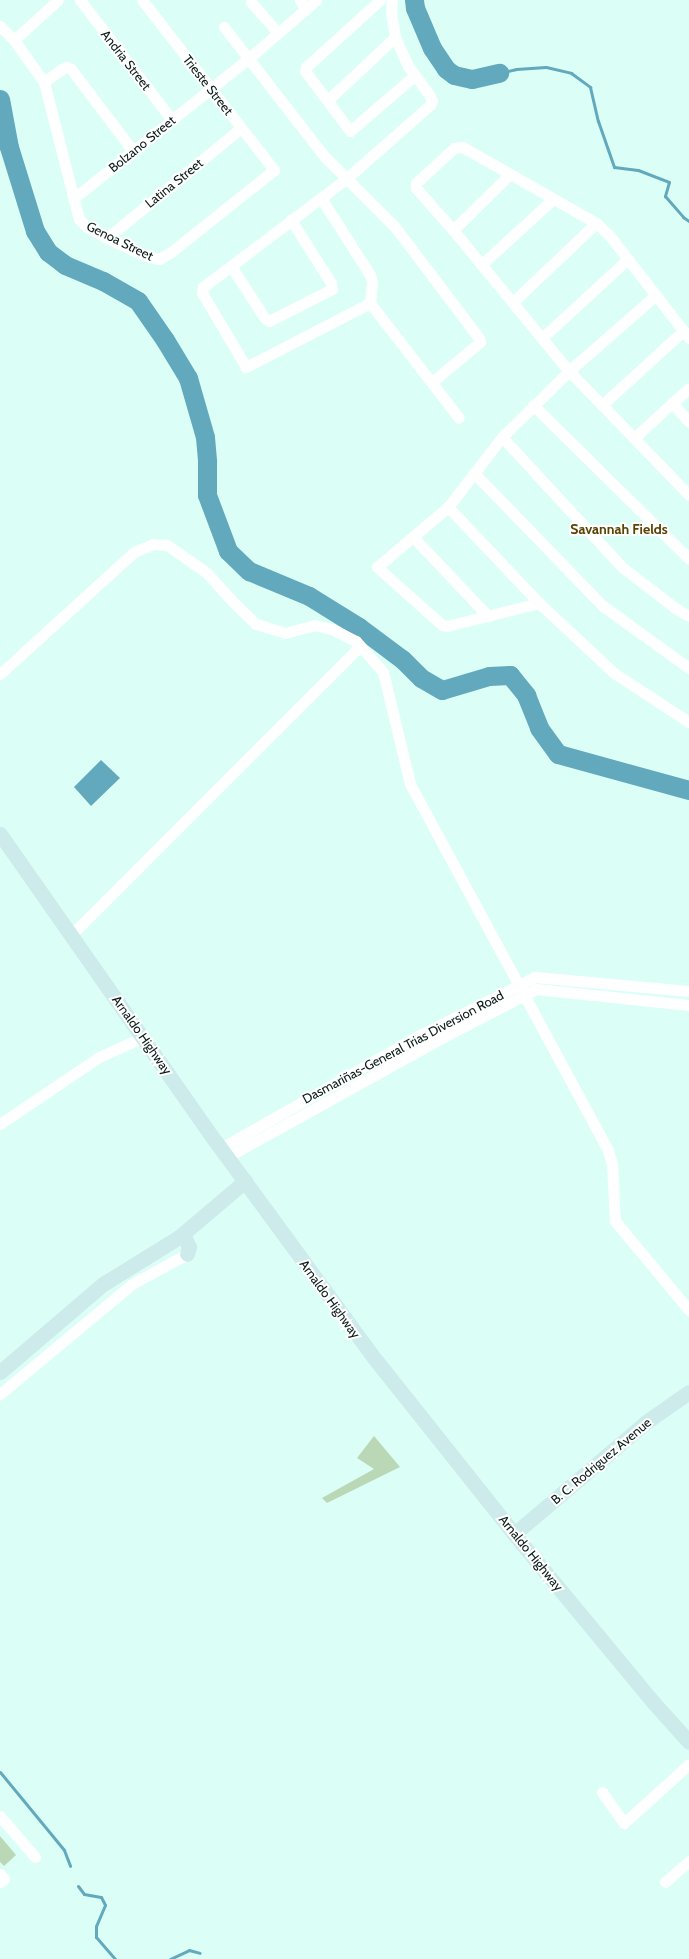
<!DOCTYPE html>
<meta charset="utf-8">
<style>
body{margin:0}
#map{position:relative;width:689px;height:1959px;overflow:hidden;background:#dbfff6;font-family:Cabin,sans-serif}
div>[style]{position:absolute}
.green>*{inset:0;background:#bad8b5}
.water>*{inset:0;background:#63a9bd}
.stream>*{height:3px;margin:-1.5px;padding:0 1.5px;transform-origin:1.5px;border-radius:1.5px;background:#63a9bd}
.river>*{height:19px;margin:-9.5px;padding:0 9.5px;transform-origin:9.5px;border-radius:9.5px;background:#63a9bd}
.street>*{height:11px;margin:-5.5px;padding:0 5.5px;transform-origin:5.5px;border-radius:5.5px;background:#fff}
.secondary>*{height:15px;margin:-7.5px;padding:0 7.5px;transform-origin:7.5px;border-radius:7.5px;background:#ceebec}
span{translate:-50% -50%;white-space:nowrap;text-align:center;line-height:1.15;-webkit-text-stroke:4px #fff;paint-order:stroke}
.street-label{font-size:13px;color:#0a1b18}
.neighbourhood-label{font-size:14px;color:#5b4304;font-weight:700}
</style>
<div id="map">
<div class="green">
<div style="clip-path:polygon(374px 1436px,400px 1467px,327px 1503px,322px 1498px,374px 1469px,357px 1458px)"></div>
<div style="clip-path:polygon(0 1836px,16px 1855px,4px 1866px,0 1862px)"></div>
</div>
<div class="water">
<div style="clip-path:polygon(101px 760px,120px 778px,91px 806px,74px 787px)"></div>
</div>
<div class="stream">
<div style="left:499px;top:73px;width:17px;rotate:-13deg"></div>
<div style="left:516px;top:69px;width:30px;rotate:-4deg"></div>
<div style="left:546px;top:67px;width:26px;rotate:13deg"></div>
<div style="left:571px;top:73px;width:24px;rotate:36deg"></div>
<div style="left:590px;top:87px;width:35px;rotate:77deg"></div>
<div style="left:598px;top:121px;width:49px;rotate:70.8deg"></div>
<div style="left:614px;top:167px;width:24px;rotate:7deg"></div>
<div style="left:638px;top:170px;width:33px;rotate:21deg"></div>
<div style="left:669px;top:182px;width:15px;rotate:106deg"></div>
<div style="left:665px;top:196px;width:28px;rotate:49deg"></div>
<div style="left:683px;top:217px;width:7px;rotate:34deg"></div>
<div style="left:0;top:1772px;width:101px;rotate:50.6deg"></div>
<div style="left:64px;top:1850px;width:17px;rotate:69deg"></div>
<div style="left:78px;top:1886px;width:10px;rotate:53deg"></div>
<div style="left:84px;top:1894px;width:17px;rotate:10deg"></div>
<div style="left:101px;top:1897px;width:9px;rotate:63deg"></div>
<div style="left:105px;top:1905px;width:23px;rotate:113deg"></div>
<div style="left:96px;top:1926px;width:11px;rotate:90deg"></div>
<div style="left:96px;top:1937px;width:29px;rotate:49deg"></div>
<div style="left:170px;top:1959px;width:21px;rotate:-25deg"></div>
<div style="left:189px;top:1950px;width:11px;rotate:15deg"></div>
</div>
<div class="river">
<div style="left:414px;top:0;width:8px;rotate:83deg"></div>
<div style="left:415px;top:8px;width:43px;rotate:67deg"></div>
<div style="left:432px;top:48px;width:25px;rotate:56deg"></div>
<div style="left:446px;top:69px;width:10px;rotate:37deg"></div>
<div style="left:454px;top:75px;width:18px;rotate:13deg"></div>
<div style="left:472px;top:79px;width:28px;rotate:-13deg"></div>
<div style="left:0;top:99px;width:49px;rotate:79.4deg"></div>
<div style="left:9px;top:147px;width:88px;rotate:72.8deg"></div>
<div style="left:35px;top:231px;width:25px;rotate:58deg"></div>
<div style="left:48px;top:252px;width:21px;rotate:37deg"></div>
<div style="left:65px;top:265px;width:41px;rotate:22.8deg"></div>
<div style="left:103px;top:281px;width:40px;rotate:29.7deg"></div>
<div style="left:138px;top:301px;width:47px;rotate:55.3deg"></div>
<div style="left:165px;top:340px;width:44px;rotate:58.8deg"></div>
<div style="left:188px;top:378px;width:61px;rotate:73.9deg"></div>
<div style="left:205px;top:437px;width:25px;rotate:85deg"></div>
<div style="left:207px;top:462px;width:33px;rotate:90deg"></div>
<div style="left:207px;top:495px;width:60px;rotate:69.4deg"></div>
<div style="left:228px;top:551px;width:29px;rotate:44deg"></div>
<div style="left:249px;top:571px;width:65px;rotate:22.6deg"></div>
<div style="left:309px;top:596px;width:59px;rotate:31.8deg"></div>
<div style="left:359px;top:627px;width:54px;rotate:36.7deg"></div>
<div style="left:402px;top:659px;width:27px;rotate:45deg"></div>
<div style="left:421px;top:678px;width:24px;rotate:30deg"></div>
<div style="left:442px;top:690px;width:49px;rotate:-16.6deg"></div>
<div style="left:489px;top:676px;width:21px;rotate:-3deg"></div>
<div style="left:510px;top:675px;width:26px;rotate:51deg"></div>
<div style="left:526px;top:695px;width:35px;rotate:68deg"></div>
<div style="left:539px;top:728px;width:32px;rotate:54deg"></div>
<div style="left:558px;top:754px;width:136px;rotate:15.4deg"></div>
</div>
<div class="street">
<div style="left:80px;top:0;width:151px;rotate:52.5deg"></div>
<div style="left:300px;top:0;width:11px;rotate:56deg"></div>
<div style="left:380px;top:0;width:100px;rotate:137.8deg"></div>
<div style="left:306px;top:67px;width:4px;rotate:104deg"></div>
<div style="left:305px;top:71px;width:75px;rotate:53.1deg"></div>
<div style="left:350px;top:131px;width:84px;rotate:-40.7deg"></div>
<div style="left:251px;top:2px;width:41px;rotate:48.9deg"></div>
<div style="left:0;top:26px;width:20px;rotate:45deg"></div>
<div style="left:14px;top:40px;width:52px;rotate:54.5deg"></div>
<div style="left:44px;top:82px;width:141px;rotate:75.7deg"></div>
<div style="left:79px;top:219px;width:11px;rotate:45deg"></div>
<div style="left:87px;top:227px;width:23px;rotate:29deg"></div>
<div style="left:107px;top:238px;width:43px;rotate:24.8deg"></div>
<div style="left:146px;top:256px;width:13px;rotate:13deg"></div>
<div style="left:159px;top:259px;width:14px;rotate:-30deg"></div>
<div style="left:171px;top:252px;width:132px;rotate:-38.5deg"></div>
<div style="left:274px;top:170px;width:215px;rotate:-127.8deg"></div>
<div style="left:224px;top:27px;width:165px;rotate:52.2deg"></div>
<div style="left:325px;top:157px;width:99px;rotate:45deg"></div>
<div style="left:395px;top:227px;width:139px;rotate:52.9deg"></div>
<div style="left:479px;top:338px;width:4px;rotate:76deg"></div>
<div style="left:480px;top:342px;width:62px;rotate:140.2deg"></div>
<div style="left:14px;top:40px;width:59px;rotate:-42.3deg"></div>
<div style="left:44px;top:82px;width:22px;rotate:-36deg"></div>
<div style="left:62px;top:69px;width:5px;rotate:-22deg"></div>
<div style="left:67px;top:67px;width:4px;rotate:27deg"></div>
<div style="left:71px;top:69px;width:103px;rotate:52.9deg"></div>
<div style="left:328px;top:100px;width:92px;rotate:-43.2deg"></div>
<div style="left:321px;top:198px;width:91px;rotate:57.5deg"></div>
<div style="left:370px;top:275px;width:7px;rotate:74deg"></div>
<div style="left:372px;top:282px;width:21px;rotate:95deg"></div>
<div style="left:370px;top:303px;width:145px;rotate:52.3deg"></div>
<div style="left:73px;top:199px;width:224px;rotate:-38.7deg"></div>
<div style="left:248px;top:59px;width:90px;rotate:-40.9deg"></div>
<div style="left:453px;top:230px;width:78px;rotate:-44.5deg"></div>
<div style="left:107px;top:238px;width:173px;rotate:-39.4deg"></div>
<div style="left:481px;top:265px;width:98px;rotate:-42.5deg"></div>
<div style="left:231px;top:266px;width:61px;rotate:57.1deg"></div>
<div style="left:264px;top:317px;width:6px;rotate:39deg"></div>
<div style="left:269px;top:321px;width:71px;rotate:-26.9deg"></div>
<div style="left:332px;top:289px;width:6px;rotate:-99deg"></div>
<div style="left:331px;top:283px;width:75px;rotate:-122.4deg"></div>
<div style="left:656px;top:295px;width:116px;rotate:138.9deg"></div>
<div style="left:569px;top:371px;width:47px;rotate:45.9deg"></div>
<div style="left:602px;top:405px;width:110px;rotate:-42.4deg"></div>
<div style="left:513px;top:302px;width:115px;rotate:-43.6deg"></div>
<div style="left:370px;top:303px;width:140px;rotate:152.7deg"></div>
<div style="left:246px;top:367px;width:86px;rotate:-120.7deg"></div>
<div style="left:202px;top:293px;width:6px;rotate:-81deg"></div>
<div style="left:203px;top:287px;width:181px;rotate:-37.1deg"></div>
<div style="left:347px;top:178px;width:111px;rotate:-41.3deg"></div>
<div style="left:430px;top:105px;width:5px;rotate:-68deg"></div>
<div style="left:432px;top:100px;width:4px;rotate:-117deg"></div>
<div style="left:430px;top:96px;width:37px;rotate:-126deg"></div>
<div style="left:408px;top:66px;width:32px;rotate:-114deg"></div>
<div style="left:395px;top:37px;width:24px;rotate:-99deg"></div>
<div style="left:391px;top:13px;width:13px;rotate:-86deg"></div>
<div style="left:542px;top:338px;width:117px;rotate:-42.6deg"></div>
<div style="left:689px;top:338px;width:130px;rotate:-127.8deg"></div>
<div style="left:609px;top:235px;width:18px;rotate:-137deg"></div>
<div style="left:596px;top:223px;width:153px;rotate:-150.3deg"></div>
<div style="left:463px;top:147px;width:9px;rotate:174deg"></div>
<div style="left:454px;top:148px;width:52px;rotate:137.4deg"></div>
<div style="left:416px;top:183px;width:5px;rotate:90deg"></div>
<div style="left:416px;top:188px;width:56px;rotate:48.6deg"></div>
<div style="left:453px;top:230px;width:183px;rotate:50.6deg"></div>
<div style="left:569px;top:371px;width:94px;rotate:135.4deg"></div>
<div style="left:502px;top:437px;width:88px;rotate:127.6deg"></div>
<div style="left:448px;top:507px;width:93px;rotate:139.8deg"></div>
<div style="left:377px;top:567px;width:87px;rotate:41.7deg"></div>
<div style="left:442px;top:625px;width:5px;rotate:11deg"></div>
<div style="left:447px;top:626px;width:95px;rotate:-14deg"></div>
<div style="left:539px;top:603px;width:103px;rotate:43deg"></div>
<div style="left:614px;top:673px;width:90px;rotate:33.2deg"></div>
<div style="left:672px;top:403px;width:23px;rotate:-41deg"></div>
<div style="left:533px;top:405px;width:219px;rotate:44.6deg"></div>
<div style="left:602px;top:405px;width:125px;rotate:46deg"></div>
<div style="left:502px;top:437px;width:177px;rotate:47.3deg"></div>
<div style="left:622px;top:567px;width:67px;rotate:37.7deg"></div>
<div style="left:675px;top:608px;width:16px;rotate:30deg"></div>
<div style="left:634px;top:438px;width:52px;rotate:-42.6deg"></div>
<div style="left:672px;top:403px;width:25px;rotate:48deg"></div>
<div style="left:474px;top:473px;width:185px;rotate:45.9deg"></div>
<div style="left:603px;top:606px;width:106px;rotate:35.8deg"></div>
<div style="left:448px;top:507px;width:132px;rotate:46.5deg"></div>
<div style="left:414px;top:538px;width:108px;rotate:46.5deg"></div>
<div style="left:0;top:674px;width:181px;rotate:-42.3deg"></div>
<div style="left:134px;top:552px;width:21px;rotate:-23deg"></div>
<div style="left:153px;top:544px;width:14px;rotate:4deg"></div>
<div style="left:167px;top:545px;width:49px;rotate:35deg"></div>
<div style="left:207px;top:573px;width:38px;rotate:48deg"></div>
<div style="left:232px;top:601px;width:33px;rotate:44deg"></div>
<div style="left:256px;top:624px;width:30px;rotate:17deg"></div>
<div style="left:285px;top:633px;width:30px;rotate:-15deg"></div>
<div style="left:314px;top:625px;width:18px;rotate:13deg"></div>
<div style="left:332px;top:629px;width:27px;rotate:27deg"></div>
<div style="left:356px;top:641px;width:41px;rotate:48.9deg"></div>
<div style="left:383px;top:672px;width:115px;rotate:76.4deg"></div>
<div style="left:410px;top:784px;width:416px;rotate:61.6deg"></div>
<div style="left:608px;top:1150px;width:15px;rotate:74deg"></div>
<div style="left:612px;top:1164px;width:57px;rotate:87deg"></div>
<div style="left:615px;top:1221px;width:116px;rotate:50.3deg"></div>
<div style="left:71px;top:935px;width:409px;rotate:-45deg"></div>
<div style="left:0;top:1124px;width:120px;rotate:-34.1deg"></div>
<div style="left:99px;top:1057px;width:49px;rotate:-24deg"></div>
<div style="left:221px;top:1148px;width:231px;rotate:-29.6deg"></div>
<div style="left:422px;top:1034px;width:127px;rotate:-26.8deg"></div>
<div style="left:535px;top:977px;width:155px;rotate:5.2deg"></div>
<div style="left:227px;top:1157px;width:254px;rotate:-29deg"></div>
<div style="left:449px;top:1034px;width:98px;rotate:-27.3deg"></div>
<div style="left:536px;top:989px;width:154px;rotate:6deg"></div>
<div style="left:0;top:1394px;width:172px;rotate:-39.8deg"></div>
<div style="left:132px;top:1284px;width:63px;rotate:-28.6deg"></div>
<div style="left:602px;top:1792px;width:38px;rotate:55deg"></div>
<div style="left:624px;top:1823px;width:88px;rotate:-42.2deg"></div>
<div style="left:0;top:1816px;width:54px;rotate:49.5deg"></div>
<div style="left:0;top:1874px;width:6px;rotate:51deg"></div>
<div style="left:4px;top:1879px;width:5px;rotate:143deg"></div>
<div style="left:665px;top:1882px;width:32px;rotate:-41deg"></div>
</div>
<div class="secondary">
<div style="left:0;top:834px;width:376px;rotate:55deg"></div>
<div style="left:216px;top:1142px;width:269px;rotate:53.8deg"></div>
<div style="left:375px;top:1359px;width:223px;rotate:51.5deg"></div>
<div style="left:514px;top:1534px;width:218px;rotate:50.4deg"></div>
<div style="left:653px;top:1702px;width:54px;rotate:48deg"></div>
<div style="left:183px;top:1234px;width:14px;rotate:65deg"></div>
<div style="left:189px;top:1247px;width:7px;rotate:106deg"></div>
<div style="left:0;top:1372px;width:135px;rotate:-40.5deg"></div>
<div style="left:103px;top:1284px;width:89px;rotate:-31.7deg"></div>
<div style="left:179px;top:1237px;width:87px;rotate:-40.3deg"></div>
<div style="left:514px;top:1534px;width:173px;rotate:-40.3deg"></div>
<div style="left:646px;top:1422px;width:52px;rotate:-34.9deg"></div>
</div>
<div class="street-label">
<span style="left:126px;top:60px;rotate:52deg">Andria Street</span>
<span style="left:208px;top:85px;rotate:52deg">Trieste Street</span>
<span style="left:142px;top:144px;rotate:-39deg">Bolzano Street</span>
<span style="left:174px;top:183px;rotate:-39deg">Latina Street</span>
<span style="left:120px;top:241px;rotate:26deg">Genoa Street</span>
<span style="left:142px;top:1035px;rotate:55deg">Arnaldo Highway</span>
<span style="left:403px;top:1047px;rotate:-28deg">Dasmariñas-General Trias Diversion Road</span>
<span style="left:330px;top:1299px;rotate:54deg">Arnaldo Highway</span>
<span style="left:601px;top:1461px;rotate:-40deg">B. C. Rodriguez Avenue</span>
<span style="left:531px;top:1553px;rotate:51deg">Arnaldo Highway</span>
</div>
<div class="neighbourhood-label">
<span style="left:619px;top:529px">Savannah Fields</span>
</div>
</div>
